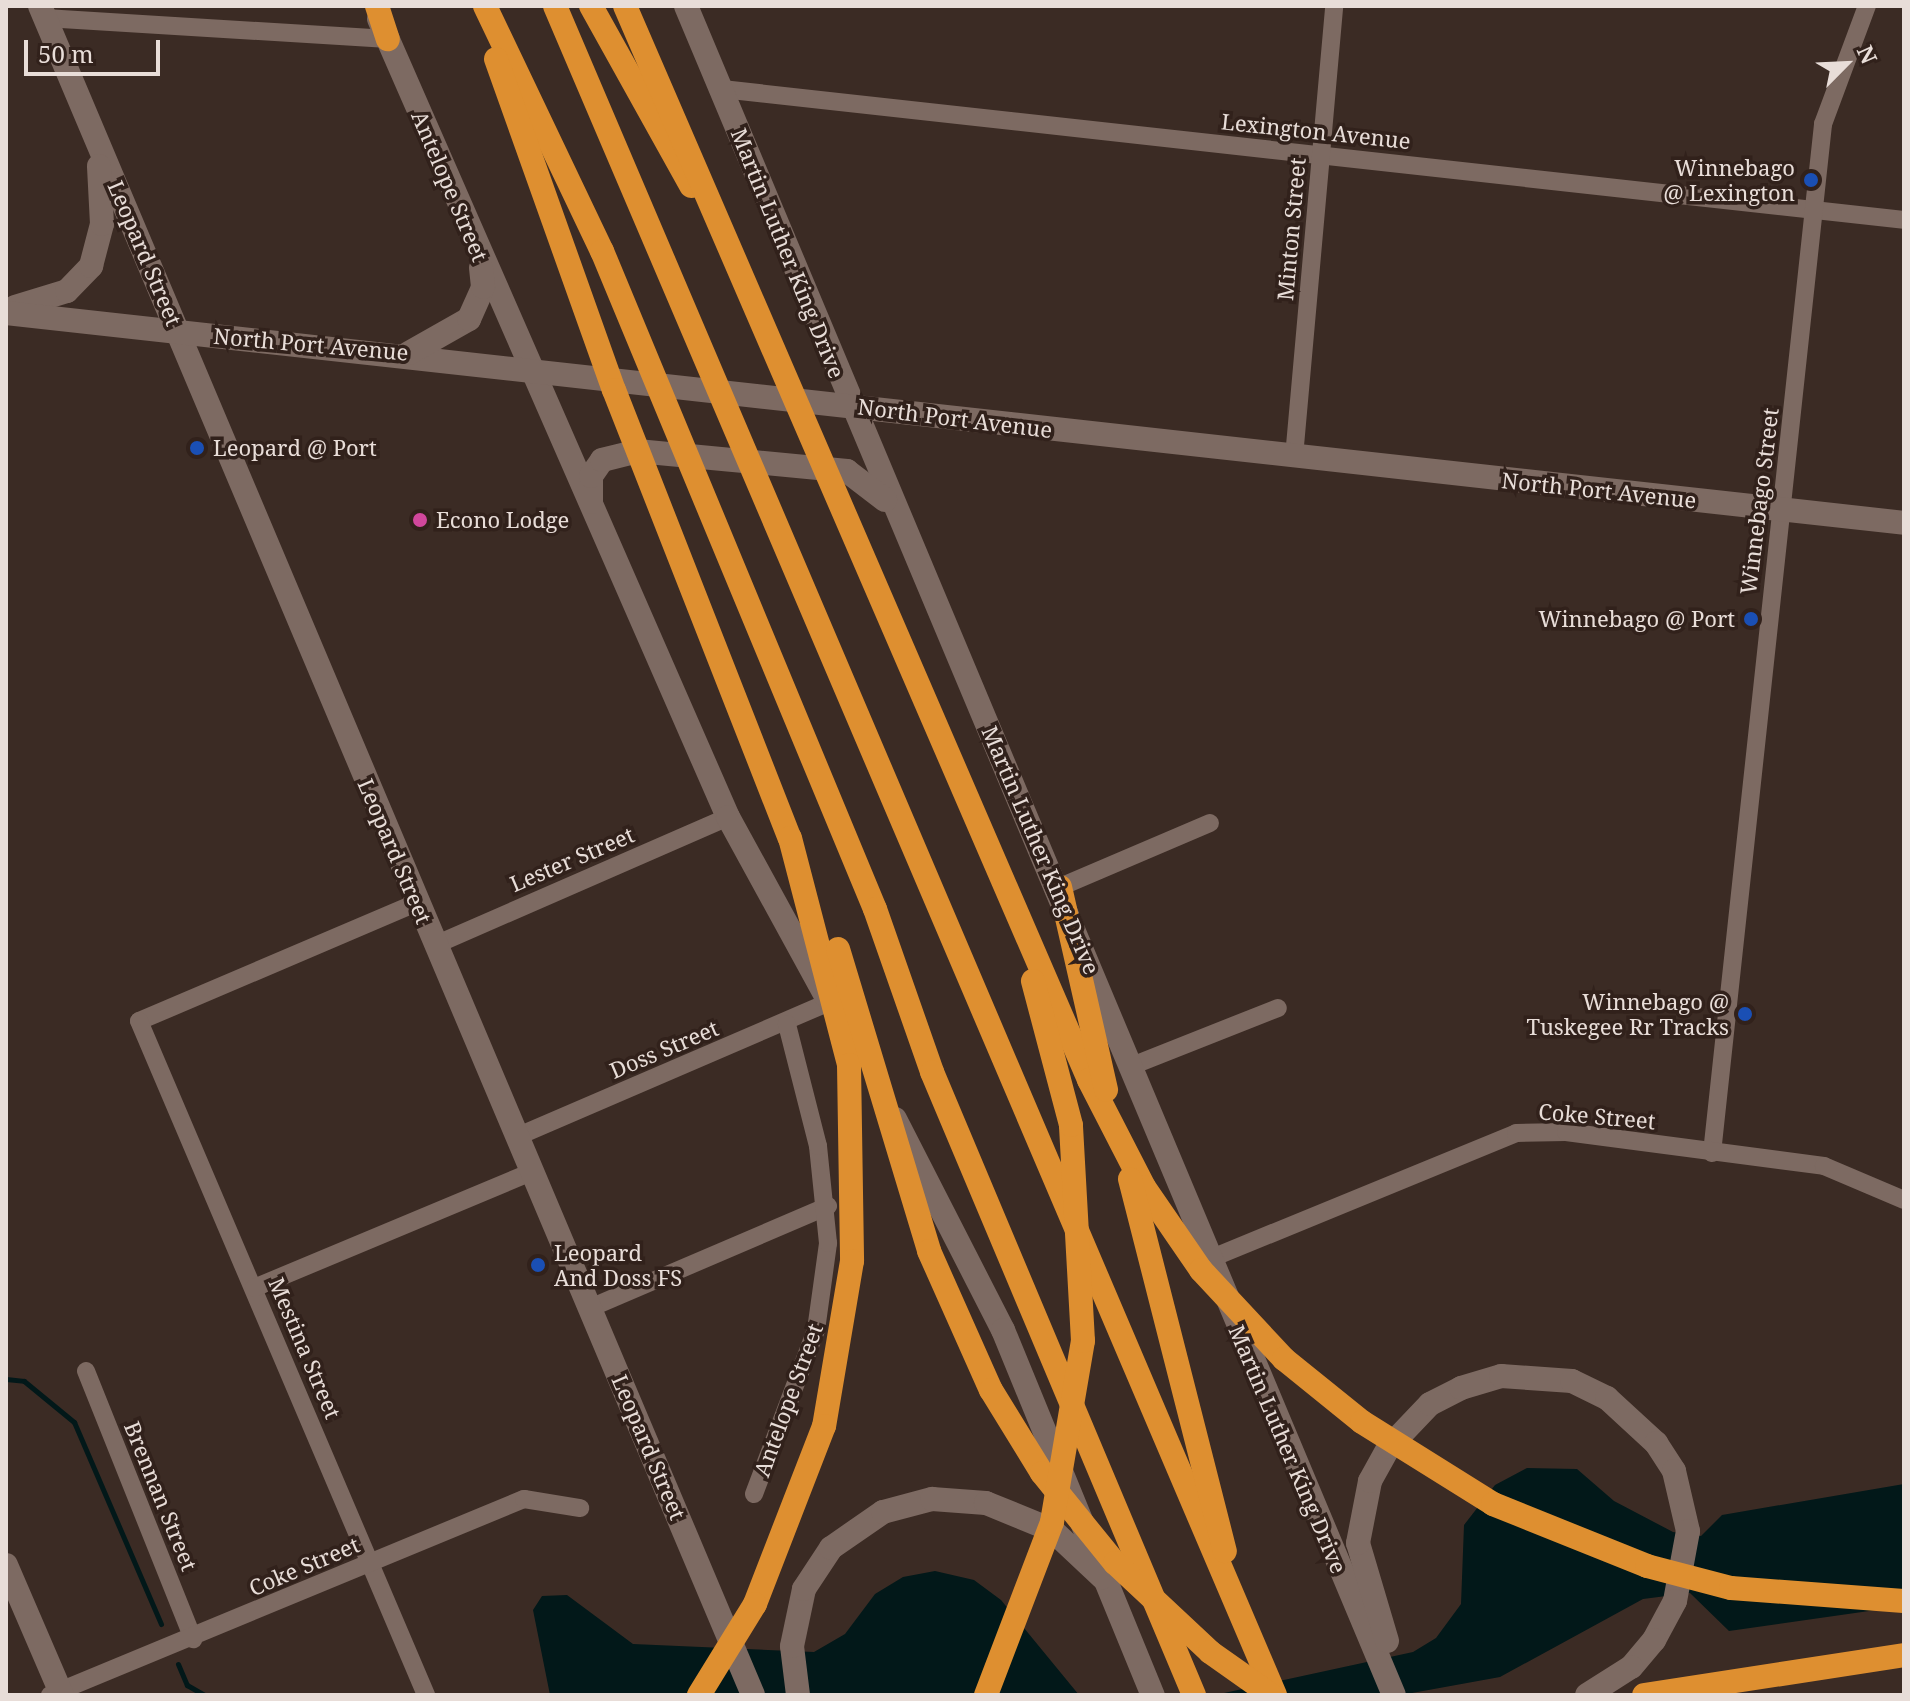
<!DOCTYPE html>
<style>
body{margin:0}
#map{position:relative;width:1910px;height:1701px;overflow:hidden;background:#3b2b24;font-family:"Noto Serif",serif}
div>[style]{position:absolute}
.water>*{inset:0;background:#021819}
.stream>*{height:5px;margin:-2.5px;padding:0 2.5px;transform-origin:2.5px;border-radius:2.5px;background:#021819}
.street>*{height:18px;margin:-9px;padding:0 9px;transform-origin:9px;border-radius:9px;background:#7d6a62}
.secondary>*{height:24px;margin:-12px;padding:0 12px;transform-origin:12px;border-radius:12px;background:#7d6a62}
.highway>*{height:24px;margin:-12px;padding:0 12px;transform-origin:12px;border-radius:12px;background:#de8f30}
.dots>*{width:22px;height:22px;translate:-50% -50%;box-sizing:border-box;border:4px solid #31211b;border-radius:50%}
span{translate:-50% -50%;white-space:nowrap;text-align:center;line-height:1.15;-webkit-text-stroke:7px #31211b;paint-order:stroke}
.street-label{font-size:22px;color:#e8ddd8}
.poi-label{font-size:22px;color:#e8ddd8}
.right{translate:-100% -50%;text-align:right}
.left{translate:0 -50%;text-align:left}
.frame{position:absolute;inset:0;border:8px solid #e8ddd8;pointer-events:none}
.north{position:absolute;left:1806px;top:24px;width:80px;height:80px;-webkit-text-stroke:6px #31211b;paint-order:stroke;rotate:66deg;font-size:22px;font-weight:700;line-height:32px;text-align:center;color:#e8ddd8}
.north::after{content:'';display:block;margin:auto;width:28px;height:36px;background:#e8ddd8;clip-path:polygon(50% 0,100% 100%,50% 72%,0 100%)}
.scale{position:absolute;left:24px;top:40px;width:136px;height:36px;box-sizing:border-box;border:4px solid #e8ddd8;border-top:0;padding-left:10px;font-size:24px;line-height:28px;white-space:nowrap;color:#e8ddd8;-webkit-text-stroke:6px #31211b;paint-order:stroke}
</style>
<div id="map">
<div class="water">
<div style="clip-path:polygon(1527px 1468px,1577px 1469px,1614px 1501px,1673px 1532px,1701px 1536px,1722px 1515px,1904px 1484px,1904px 1606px,1729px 1631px,1690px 1593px,1643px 1599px,1500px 1677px,1401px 1695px,1215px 1695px,1413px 1652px,1436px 1638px,1461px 1604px,1464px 1525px,1495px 1485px)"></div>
<div style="clip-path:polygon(935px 1571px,974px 1580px,1001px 1600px,1079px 1695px,550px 1695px,533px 1610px,542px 1596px,567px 1595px,633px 1644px,814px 1652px,845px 1634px,875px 1594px,903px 1577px)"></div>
</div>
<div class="stream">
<div style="left:6px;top:1379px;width:18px;rotate:6deg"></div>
<div style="left:24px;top:1381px;width:65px;rotate:39.4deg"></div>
<div style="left:74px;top:1422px;width:220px;rotate:66.7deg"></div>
<div style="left:178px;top:1664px;width:23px;rotate:67deg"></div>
<div style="left:187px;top:1685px;width:20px;rotate:30deg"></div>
</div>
<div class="street">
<div style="left:45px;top:18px;width:344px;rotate:3.5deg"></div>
<div style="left:722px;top:89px;width:1189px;rotate:6.32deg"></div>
<div style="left:1294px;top:457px;width:453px;rotate:-84.9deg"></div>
<div style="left:1060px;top:887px;width:163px;rotate:-23.1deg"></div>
<div style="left:416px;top:903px;width:301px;rotate:156.9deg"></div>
<div style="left:139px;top:1021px;width:733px;rotate:66.93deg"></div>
<div style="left:435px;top:945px;width:320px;rotate:-23.6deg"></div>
<div style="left:1129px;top:1067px;width:160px;rotate:-21.6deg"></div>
<div style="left:516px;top:1137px;width:341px;rotate:-23.3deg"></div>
<div style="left:1712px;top:1153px;width:1035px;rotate:-83.84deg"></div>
<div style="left:1823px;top:124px;width:126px;rotate:-69.6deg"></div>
<div style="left:1207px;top:1260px;width:334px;rotate:-22.3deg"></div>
<div style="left:1516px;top:1133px;width:50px;rotate:-1.1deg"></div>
<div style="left:1566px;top:1132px;width:260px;rotate:7.5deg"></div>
<div style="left:1824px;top:1166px;width:87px;rotate:23deg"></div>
<div style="left:254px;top:1288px;width:300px;rotate:-22.7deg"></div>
<div style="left:590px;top:1308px;width:259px;rotate:-23.2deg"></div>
<div style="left:86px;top:1371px;width:289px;rotate:68.2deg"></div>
<div style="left:754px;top:1494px;width:175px;rotate:-69.3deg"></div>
<div style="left:816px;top:1330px;width:88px;rotate:-82.1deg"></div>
<div style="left:828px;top:1243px;width:98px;rotate:-95.9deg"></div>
<div style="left:818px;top:1146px;width:126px;rotate:-104.3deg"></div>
<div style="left:50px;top:1695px;width:513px;rotate:-22.47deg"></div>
<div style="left:524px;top:1499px;width:57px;rotate:9.1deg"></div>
</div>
<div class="secondary">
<div style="left:40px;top:6px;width:1833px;rotate:67.11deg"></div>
<div style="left:686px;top:6px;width:1831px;rotate:67.26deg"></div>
<div style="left:379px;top:19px;width:871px;rotate:66.38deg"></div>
<div style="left:728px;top:817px;width:204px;rotate:61.3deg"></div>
<div style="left:15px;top:307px;width:54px;rotate:-17.1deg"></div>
<div style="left:67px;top:291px;width:35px;rotate:-46deg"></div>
<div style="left:91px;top:266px;width:43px;rotate:-75.3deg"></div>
<div style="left:102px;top:224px;width:58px;rotate:-93deg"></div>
<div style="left:6px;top:313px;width:1910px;rotate:6.31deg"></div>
<div style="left:409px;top:353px;width:69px;rotate:-29.5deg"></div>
<div style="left:469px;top:319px;width:35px;rotate:-66deg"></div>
<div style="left:483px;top:287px;width:19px;rotate:-96deg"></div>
<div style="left:591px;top:502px;width:26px;rotate:-90deg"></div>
<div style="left:591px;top:476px;width:19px;rotate:-55deg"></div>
<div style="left:602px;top:460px;width:36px;rotate:-14deg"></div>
<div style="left:637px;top:451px;width:211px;rotate:5.4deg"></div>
<div style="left:847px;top:471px;width:48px;rotate:37.3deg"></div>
<div style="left:895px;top:1119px;width:237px;rotate:62.9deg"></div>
<div style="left:1003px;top:1330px;width:395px;rotate:67.7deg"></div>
<div style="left:6px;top:1565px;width:142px;rotate:66.7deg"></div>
<div style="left:1387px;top:1641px;width:102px;rotate:-106.5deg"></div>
<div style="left:1358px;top:1543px;width:63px;rotate:-79deg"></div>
<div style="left:1370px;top:1481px;width:39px;rotate:-61deg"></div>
<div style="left:1389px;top:1447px;width:59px;rotate:-46.4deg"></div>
<div style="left:1430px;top:1404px;width:35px;rotate:-27deg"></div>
<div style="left:1461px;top:1388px;width:42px;rotate:-16.7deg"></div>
<div style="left:1501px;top:1376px;width:71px;rotate:4deg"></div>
<div style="left:1572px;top:1381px;width:39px;rotate:26deg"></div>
<div style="left:1607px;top:1398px;width:67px;rotate:42.6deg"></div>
<div style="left:1656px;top:1443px;width:33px;rotate:57deg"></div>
<div style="left:1674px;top:1471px;width:62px;rotate:76.9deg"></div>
<div style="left:1688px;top:1531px;width:71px;rotate:100.5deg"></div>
<div style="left:1675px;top:1601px;width:44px;rotate:118.3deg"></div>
<div style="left:1654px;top:1640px;width:35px;rotate:130deg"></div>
<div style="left:1631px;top:1667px;width:52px;rotate:147.5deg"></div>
<div style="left:798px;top:1695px;width:49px;rotate:-97deg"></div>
<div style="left:792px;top:1646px;width:58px;rotate:-78.1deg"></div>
<div style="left:804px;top:1589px;width:49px;rotate:-56.6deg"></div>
<div style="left:831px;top:1548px;width:63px;rotate:-34.7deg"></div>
<div style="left:883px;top:1512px;width:51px;rotate:-14.9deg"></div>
<div style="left:932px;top:1499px;width:54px;rotate:4.2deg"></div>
<div style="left:986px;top:1503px;width:71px;rotate:22.2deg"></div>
<div style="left:1052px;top:1530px;width:69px;rotate:43.2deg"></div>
</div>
<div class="highway">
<div style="left:377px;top:6px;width:35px;rotate:72deg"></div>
<div style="left:485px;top:6px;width:272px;rotate:64.5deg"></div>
<div style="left:602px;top:251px;width:712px;rotate:67.47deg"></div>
<div style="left:875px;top:909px;width:173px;rotate:70.7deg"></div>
<div style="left:932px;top:1072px;width:676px;rotate:67.19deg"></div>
<div style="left:555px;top:6px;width:1836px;rotate:66.91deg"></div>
<div style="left:591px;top:6px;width:206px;rotate:60.9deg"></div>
<div style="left:625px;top:6px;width:1170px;rotate:66.63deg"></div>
<div style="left:1089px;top:1080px;width:120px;rotate:62.8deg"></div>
<div style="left:1144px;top:1187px;width:101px;rotate:55.5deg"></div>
<div style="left:1201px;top:1270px;width:122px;rotate:47deg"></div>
<div style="left:1284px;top:1359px;width:100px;rotate:38.9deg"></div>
<div style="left:1362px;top:1422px;width:155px;rotate:32deg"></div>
<div style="left:1493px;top:1504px;width:166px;rotate:21.9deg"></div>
<div style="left:1647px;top:1566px;width:87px;rotate:14.7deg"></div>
<div style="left:1731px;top:1588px;width:173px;rotate:4.3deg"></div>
<div style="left:496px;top:59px;width:351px;rotate:70.4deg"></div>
<div style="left:614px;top:390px;width:481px;rotate:68.6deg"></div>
<div style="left:790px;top:838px;width:235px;rotate:75.4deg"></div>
<div style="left:849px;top:1065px;width:196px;rotate:89.1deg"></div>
<div style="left:852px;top:1261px;width:167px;rotate:99.6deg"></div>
<div style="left:824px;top:1426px;width:191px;rotate:111.2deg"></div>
<div style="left:755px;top:1604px;width:107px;rotate:121.6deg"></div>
<div style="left:1060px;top:887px;width:208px;rotate:77.2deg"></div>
<div style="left:838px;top:949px;width:315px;rotate:73.2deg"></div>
<div style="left:929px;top:1251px;width:152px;rotate:66deg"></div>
<div style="left:991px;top:1390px;width:97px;rotate:58.4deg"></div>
<div style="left:1042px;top:1473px;width:116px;rotate:51deg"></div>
<div style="left:1115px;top:1563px;width:130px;rotate:43.1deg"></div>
<div style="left:1210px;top:1652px;width:75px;rotate:35.2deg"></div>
<div style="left:1130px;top:1179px;width:384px;rotate:75.7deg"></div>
<div style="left:986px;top:1695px;width:185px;rotate:-69.1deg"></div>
<div style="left:1052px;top:1522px;width:184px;rotate:-80.3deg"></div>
<div style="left:1083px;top:1341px;width:216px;rotate:-93.2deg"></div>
<div style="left:1071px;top:1125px;width:149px;rotate:-104.8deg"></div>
<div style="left:1644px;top:1695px;width:263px;rotate:-8.7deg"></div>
</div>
<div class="dots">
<div style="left:1811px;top:180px;background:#1a4fb4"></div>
<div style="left:197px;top:448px;background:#1a4fb4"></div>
<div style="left:420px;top:520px;background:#d1479c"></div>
<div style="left:1751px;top:619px;background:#1a4fb4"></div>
<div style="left:1745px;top:1014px;background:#1a4fb4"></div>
<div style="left:538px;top:1265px;background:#1a4fb4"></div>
</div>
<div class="street-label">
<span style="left:1316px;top:131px;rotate:6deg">Lexington Avenue</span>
<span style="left:450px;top:186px;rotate:67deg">Antelope Street</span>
<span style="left:1291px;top:229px;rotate:-85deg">Minton Street</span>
<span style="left:145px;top:253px;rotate:67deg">Leopard Street</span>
<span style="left:788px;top:253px;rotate:68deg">Martin Luther King Drive</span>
<span style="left:311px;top:344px;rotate:5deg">North Port Avenue</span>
<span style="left:955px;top:418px;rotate:7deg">North Port Avenue</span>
<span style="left:1599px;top:490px;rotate:6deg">North Port Avenue</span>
<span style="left:1759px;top:501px;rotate:-83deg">Winnebago Street</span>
<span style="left:1041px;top:850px;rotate:67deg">Martin Luther King Drive</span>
<span style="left:395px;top:851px;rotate:67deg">Leopard Street</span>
<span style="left:572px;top:859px;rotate:-23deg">Lester Street</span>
<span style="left:664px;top:1049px;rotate:-23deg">Doss Street</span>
<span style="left:1597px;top:1116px;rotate:5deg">Coke Street</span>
<span style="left:305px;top:1348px;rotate:67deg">Mestina Street</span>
<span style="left:788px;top:1400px;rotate:-70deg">Antelope Street</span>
<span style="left:649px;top:1447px;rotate:67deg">Leopard Street</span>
<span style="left:1288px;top:1449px;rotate:67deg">Martin Luther King Drive</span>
<span style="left:161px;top:1496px;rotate:68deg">Brennan Street</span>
<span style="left:304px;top:1566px;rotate:-23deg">Coke Street</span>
</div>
<div class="poi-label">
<span class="right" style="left:1795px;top:180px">Winnebago<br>@ Lexington</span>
<span class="left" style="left:213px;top:448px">Leopard @ Port</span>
<span class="left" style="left:436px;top:520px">Econo Lodge</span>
<span class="right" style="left:1735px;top:619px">Winnebago @ Port</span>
<span class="right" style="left:1729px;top:1014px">Winnebago @<br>Tuskegee Rr Tracks</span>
<span class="left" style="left:554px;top:1265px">Leopard<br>And Doss FS</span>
</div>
<div class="frame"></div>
<div class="north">N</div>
<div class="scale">50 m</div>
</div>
